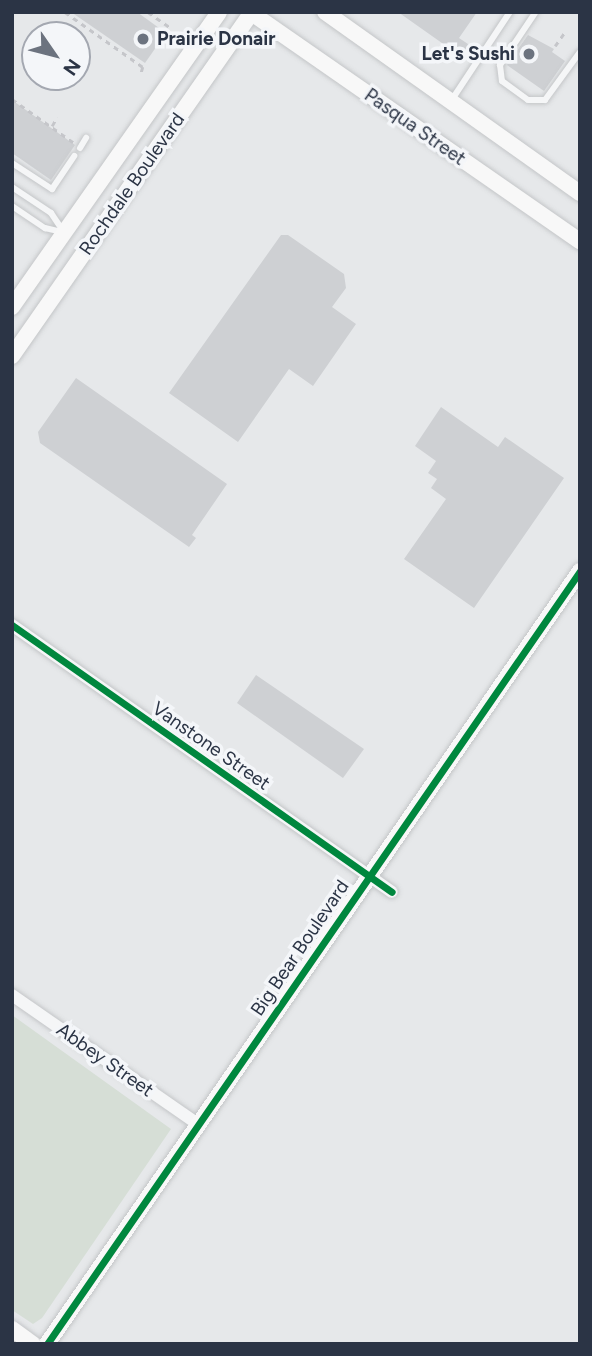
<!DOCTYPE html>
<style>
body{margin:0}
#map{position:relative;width:592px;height:1356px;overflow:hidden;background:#e6e8ea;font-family:Figtree,sans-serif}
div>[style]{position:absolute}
.green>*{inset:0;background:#d6ded6}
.building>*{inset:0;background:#ced0d3}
.path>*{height:2.5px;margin-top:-1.25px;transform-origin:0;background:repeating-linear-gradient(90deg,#c5c6ca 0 5px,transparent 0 10px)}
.roads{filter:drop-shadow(0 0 2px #c4c6c8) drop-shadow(0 0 2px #c4c6c8)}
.lane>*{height:6px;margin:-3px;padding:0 3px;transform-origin:3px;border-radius:3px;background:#f5f6f7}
.street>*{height:12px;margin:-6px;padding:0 6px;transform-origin:6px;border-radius:6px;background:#f5f6f7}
.secondary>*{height:16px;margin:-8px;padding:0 8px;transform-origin:8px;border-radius:8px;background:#f8f8f8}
.cycleway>*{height:7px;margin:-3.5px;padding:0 3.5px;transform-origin:3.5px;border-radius:3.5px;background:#00873e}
.dots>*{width:19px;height:19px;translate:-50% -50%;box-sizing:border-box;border:4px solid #f4f6f9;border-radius:50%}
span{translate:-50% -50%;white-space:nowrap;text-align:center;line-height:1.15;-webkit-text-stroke:7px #f4f6f9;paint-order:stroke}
.poi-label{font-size:19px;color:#2b3445;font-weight:700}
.left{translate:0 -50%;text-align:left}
.right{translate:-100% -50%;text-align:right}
.street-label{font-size:19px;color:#2b3445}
.frame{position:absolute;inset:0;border:14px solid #2b3445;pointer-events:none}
.north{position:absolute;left:21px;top:21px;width:70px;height:70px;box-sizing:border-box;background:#f4f6f9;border:2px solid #a4a8b1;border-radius:50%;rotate:125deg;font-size:19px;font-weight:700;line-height:28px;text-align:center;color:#2b3445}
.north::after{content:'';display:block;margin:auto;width:24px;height:32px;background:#6c737f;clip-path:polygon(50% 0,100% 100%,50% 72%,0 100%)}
</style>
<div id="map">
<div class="green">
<div style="clip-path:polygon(12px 1015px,171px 1129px,42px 1318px,33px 1324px,12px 1310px)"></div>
</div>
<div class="building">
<div style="clip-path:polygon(71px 12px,137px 12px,166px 33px,145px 63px)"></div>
<div style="clip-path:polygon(398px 12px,477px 12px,459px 38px,474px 48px,466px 60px)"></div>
<div style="clip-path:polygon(528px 35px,554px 49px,552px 52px,565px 61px,544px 91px,507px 65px)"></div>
<div style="clip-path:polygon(12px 100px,75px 145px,51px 180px,12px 153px)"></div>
<div style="clip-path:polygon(281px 235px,288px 235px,344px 274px,346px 288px,332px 307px,356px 324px,313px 386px,289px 369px,238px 442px,169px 393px)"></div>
<div style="clip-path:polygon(76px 378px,227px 484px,192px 535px,196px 538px,189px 547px,40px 443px,38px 432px)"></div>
<div style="clip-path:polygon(441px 407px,498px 447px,505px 437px,564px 478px,474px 608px,404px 559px,446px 499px,431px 488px,437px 479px,428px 473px,436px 461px,415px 446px)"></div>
<div style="clip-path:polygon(256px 675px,364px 749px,343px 778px,237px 703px)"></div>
</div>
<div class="path">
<div style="left:65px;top:12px;width:95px;rotate:35.2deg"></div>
<div style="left:143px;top:67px;width:7px;rotate:106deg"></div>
<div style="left:148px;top:12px;width:29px;rotate:35deg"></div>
<div style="left:555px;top:46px;width:16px;rotate:-55deg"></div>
<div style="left:12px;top:99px;width:75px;rotate:35.2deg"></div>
<div style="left:52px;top:126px;width:10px;rotate:-61deg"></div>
</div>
<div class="roads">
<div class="lane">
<div style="left:535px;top:13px;width:63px;rotate:123.9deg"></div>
<div style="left:500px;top:65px;width:16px;rotate:83deg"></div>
<div style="left:502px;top:81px;width:32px;rotate:36deg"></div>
<div style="left:528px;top:100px;width:17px"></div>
<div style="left:545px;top:100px;width:59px;rotate:-53.9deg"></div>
<div style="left:451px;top:101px;width:107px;rotate:-56.5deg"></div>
<div style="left:80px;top:148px;width:12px;rotate:-59deg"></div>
<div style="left:12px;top:163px;width:48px;rotate:33deg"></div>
<div style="left:52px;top:189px;width:40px;rotate:-56deg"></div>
<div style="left:12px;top:187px;width:47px;rotate:33.7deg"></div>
<div style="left:51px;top:213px;width:22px;rotate:56deg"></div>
<div style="left:12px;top:206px;width:40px;rotate:34deg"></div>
<div style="left:45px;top:228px;width:17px;rotate:13deg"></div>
</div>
<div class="street">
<div style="left:12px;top:625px;width:464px;rotate:35.1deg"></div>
<div style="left:12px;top:995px;width:228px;rotate:34.8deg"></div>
</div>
<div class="secondary">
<div style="left:250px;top:12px;width:402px;rotate:34.8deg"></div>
<div style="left:325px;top:12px;width:313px;rotate:35.4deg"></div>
<div style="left:12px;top:307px;width:360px;rotate:-54.9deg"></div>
<div style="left:12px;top:356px;width:419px;rotate:-55.1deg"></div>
<div style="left:12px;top:1329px;width:26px;rotate:36deg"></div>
<div style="left:47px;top:1344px;width:939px;rotate:-55.41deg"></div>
</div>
</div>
<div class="cycleway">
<div style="left:12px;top:625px;width:464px;rotate:35.1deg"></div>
<div style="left:47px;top:1344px;width:939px;rotate:-55.41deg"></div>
</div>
<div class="dots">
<div style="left:143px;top:39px;background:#6c737f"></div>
<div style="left:529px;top:54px;background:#6c737f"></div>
</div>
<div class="poi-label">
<span class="left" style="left:157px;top:39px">Prairie Donair</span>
<span class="right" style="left:515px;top:54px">Let's Sushi</span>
</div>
<div class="street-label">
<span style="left:415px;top:127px;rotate:35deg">Pasqua Street</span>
<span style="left:132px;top:184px;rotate:-55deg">Rochdale Boulevard</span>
<span style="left:211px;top:746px;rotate:35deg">Vanstone Street</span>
<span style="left:300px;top:948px;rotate:-56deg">Big Bear Boulevard</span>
<span style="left:105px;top:1060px;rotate:35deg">Abbey Street</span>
</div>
<div class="frame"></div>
<div class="north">N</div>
</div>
